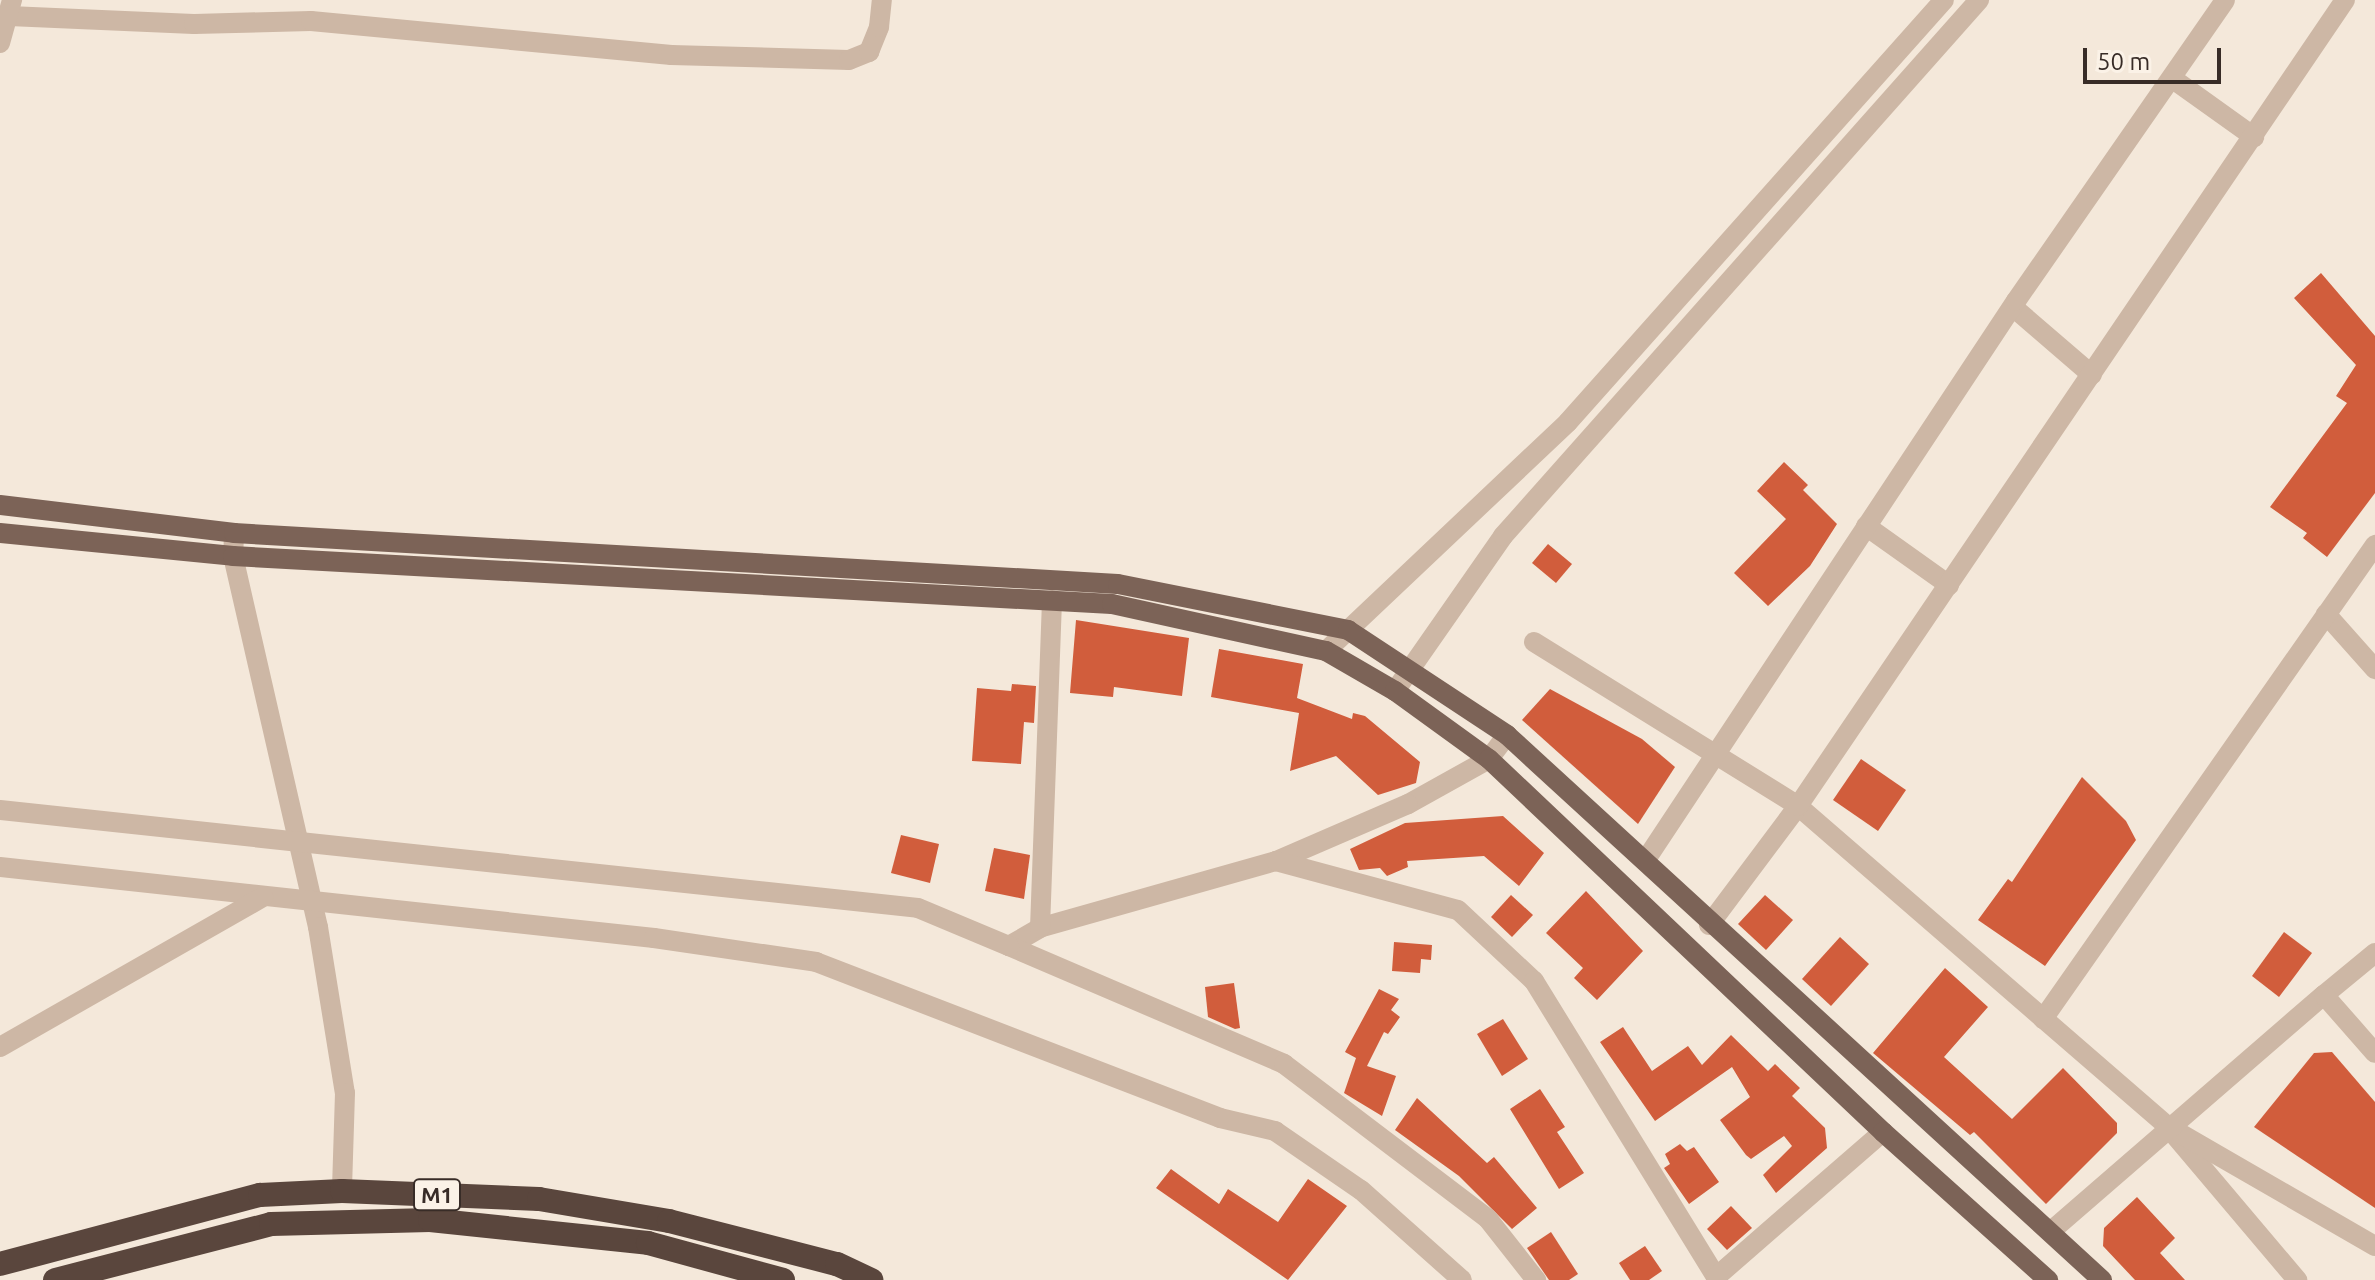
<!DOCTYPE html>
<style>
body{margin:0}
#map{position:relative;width:2375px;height:1280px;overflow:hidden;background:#f4e8da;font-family:Ubuntu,sans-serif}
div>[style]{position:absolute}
.building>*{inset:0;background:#d15d3c}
.minor>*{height:20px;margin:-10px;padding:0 10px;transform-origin:10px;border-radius:10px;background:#cdb7a5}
.major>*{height:20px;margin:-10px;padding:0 10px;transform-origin:10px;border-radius:10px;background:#7c6357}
.highway>*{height:24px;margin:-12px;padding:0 12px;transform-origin:12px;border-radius:12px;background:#5a463d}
span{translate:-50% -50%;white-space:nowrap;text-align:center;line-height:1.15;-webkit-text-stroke:7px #fbf2e7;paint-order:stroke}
.shield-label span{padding:2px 6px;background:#fbf2e7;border:2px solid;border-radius:6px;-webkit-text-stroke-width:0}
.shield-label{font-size:22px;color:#382c27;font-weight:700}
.scale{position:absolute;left:2083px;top:48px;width:138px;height:36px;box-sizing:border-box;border:4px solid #382c27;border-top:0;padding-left:10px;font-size:24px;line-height:28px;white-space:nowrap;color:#382c27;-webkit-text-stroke:6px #fbf2e7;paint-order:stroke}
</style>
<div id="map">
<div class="building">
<div style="clip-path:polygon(2321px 273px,2375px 336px,2375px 493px,2327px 557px,2303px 538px,2307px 533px,2270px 507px,2347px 403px,2336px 396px,2356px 365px,2294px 298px)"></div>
<div style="clip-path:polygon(1784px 462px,1808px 485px,1803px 490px,1837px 524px,1810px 566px,1768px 606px,1734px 573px,1786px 519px,1757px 491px)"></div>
<div style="clip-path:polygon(1548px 544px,1572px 564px,1556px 583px,1532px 563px)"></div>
<div style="clip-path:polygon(1076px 620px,1189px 638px,1182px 696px,1114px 687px,1113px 697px,1070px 693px)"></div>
<div style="clip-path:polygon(1219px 649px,1303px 664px,1297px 698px,1352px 719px,1353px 713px,1365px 716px,1420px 762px,1416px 783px,1378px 795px,1336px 756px,1290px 771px,1299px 713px,1211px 697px)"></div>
<div style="clip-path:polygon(1012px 684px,1036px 686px,1034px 723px,1024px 722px,1021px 764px,972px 761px,977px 688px,1011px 691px)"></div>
<div style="clip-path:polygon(1550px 689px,1642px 739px,1675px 767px,1638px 824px,1522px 720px)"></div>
<div style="clip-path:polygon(1861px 759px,1906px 790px,1878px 831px,1833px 800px)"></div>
<div style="clip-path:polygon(2082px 777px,2126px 821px,2136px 840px,2045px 966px,1978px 920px,2008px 879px,2012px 882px)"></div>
<div style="clip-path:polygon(1503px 816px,1544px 853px,1519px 886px,1484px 856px,1407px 861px,1408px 867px,1387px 876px,1380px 868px,1359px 870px,1350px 849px,1405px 823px)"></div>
<div style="clip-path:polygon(901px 835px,939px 844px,930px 883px,891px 873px)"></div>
<div style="clip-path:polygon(994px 848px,1030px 855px,1024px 899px,985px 891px)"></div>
<div style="clip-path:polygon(1586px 891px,1643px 951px,1597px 1000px,1574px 978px,1583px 968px,1546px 933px)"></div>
<div style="clip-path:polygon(1511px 895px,1533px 915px,1512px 937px,1491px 917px)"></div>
<div style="clip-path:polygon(1765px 895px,1793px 920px,1766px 950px,1738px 924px)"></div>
<div style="clip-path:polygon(2284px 932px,2312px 953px,2279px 997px,2252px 976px)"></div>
<div style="clip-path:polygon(1840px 937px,1869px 964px,1831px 1006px,1802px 979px)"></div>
<div style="clip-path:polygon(1394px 942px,1432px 945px,1431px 960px,1421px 959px,1420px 973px,1392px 971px)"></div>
<div style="clip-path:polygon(1945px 968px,1988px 1007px,1944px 1057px,2012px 1119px,2063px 1068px,2117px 1123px,2117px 1133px,2046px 1204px,1974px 1132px,1970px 1135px,1873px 1053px)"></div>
<div style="clip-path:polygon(1234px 983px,1240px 1028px,1235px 1029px,1208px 1017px,1205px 987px)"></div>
<div style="clip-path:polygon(1379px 989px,1399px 999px,1391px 1010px,1400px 1017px,1388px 1034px,1384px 1032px,1367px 1066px,1396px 1076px,1382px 1116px,1344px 1093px,1356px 1058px,1345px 1052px)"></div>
<div style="clip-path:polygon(1503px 1019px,1528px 1059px,1502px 1076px,1477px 1034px)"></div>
<div style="clip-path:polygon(1623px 1027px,1652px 1071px,1688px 1046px,1702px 1065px,1731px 1035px,1768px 1071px,1775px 1064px,1800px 1088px,1792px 1096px,1825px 1128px,1827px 1148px,1776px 1193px,1763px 1175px,1792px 1146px,1784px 1136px,1751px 1159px,1746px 1155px,1720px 1120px,1750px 1097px,1732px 1067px,1655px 1121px,1600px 1042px)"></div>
<div style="clip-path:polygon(2332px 1052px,2375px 1102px,2375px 1208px,2254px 1127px,2314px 1053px)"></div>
<div style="clip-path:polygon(1540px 1089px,1565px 1127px,1557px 1132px,1584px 1173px,1559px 1189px,1510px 1109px)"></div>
<div style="clip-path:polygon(1417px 1098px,1487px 1163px,1494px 1157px,1537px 1208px,1512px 1229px,1459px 1176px,1395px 1130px)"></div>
<div style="clip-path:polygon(1680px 1144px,1687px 1151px,1694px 1147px,1719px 1182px,1689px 1204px,1664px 1168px,1670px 1164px,1665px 1154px)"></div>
<div style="clip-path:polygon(1171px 1169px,1219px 1204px,1228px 1189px,1278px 1222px,1308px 1179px,1347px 1206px,1288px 1280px,1156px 1188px)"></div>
<div style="clip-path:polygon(2137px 1197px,2175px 1238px,2160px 1253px,2185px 1280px,2135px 1280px,2103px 1246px,2104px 1228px)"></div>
<div style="clip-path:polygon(1731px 1206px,1752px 1228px,1727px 1250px,1707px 1229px)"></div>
<div style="clip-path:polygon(1551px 1232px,1578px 1274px,1569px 1280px,1549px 1280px,1527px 1248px)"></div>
<div style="clip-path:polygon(1645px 1246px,1662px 1271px,1649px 1280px,1630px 1280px,1619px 1263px)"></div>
</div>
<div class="minor">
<div style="left:9px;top:16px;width:185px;rotate:2.5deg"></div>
<div style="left:194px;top:24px;width:117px;rotate:-1.5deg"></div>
<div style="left:311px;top:21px;width:362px;rotate:5.4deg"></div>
<div style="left:671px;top:55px;width:178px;rotate:1.6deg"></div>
<div style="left:849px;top:60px;width:22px;rotate:-22deg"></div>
<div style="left:869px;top:52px;width:27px;rotate:-68deg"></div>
<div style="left:879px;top:27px;width:27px;rotate:-84deg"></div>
<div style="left:0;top:43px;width:45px;rotate:-74.4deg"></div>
<div style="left:2173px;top:79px;width:100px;rotate:35.6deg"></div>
<div style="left:2013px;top:307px;width:104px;rotate:40.7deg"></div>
<div style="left:1866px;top:526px;width:102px;rotate:35.4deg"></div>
<div style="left:234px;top:533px;width:23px;rotate:92deg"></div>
<div style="left:233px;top:556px;width:381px;rotate:77.1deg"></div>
<div style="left:318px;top:927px;width:168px;rotate:80.8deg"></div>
<div style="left:345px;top:1093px;width:98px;rotate:91.8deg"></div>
<div style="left:2326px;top:614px;width:74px;rotate:48.3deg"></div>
<div style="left:1534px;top:642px;width:311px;rotate:31.8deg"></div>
<div style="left:1798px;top:806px;width:488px;rotate:40.9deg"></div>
<div style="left:2167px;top:1126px;width:202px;rotate:49.8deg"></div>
<div style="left:1326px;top:651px;width:333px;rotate:-43.4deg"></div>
<div style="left:1568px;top:422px;width:565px;rotate:-48.3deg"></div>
<div style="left:1395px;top:691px;width:189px;rotate:-55.1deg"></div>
<div style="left:1503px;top:536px;width:717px;rotate:-48.39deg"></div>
<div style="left:1507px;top:735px;width:30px;rotate:127deg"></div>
<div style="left:1489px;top:759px;width:93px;rotate:150.9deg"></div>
<div style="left:1408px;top:804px;width:144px;rotate:156.6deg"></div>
<div style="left:1276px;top:861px;width:245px;rotate:164.2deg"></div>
<div style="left:1040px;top:928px;width:36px;rotate:150deg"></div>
<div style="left:1009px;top:946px;width:299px;rotate:23.2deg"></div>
<div style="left:1284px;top:1064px;width:256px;rotate:37.2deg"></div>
<div style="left:1488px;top:1219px;width:78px;rotate:51.8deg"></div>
<div style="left:0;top:810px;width:923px;rotate:6.09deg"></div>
<div style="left:918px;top:908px;width:99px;rotate:22.7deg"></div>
<div style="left:1276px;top:861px;width:188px;rotate:15.1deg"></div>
<div style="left:1458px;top:910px;width:104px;rotate:43.1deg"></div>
<div style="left:1534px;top:981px;width:351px;rotate:58.4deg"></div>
<div style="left:1645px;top:861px;width:672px;rotate:-56.48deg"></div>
<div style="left:2016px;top:301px;width:366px;rotate:-55.2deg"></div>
<div style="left:0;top:867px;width:658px;rotate:6.2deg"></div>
<div style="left:654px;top:938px;width:164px;rotate:8.4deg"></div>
<div style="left:816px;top:962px;width:433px;rotate:21.1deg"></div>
<div style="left:1220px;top:1118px;width:57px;rotate:13.3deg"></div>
<div style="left:1275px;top:1131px;width:104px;rotate:34.5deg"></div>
<div style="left:1361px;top:1190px;width:135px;rotate:41.7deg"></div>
<div style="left:1709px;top:925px;width:149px;rotate:-53.2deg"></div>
<div style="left:1798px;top:806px;width:974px;rotate:-55.84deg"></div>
<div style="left:1040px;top:928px;width:328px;rotate:-87.9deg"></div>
<div style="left:2324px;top:995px;width:66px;rotate:-39.5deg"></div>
<div style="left:2043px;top:1019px;width:579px;rotate:-54.99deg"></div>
<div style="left:0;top:1047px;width:303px;rotate:-29.7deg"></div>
<div style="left:2181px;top:1134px;width:224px;rotate:30deg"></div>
<div style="left:2050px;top:1232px;width:362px;rotate:-40.9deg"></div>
<div style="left:2324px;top:995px;width:77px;rotate:48.7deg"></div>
<div style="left:1716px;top:1277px;width:221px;rotate:-41deg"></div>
</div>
<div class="major">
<div style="left:0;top:505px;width:236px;rotate:6.8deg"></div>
<div style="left:234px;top:533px;width:885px;rotate:3.3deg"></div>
<div style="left:1118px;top:584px;width:235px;rotate:11.3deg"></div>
<div style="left:1348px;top:630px;width:191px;rotate:33.4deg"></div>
<div style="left:1507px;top:735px;width:807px;rotate:42.49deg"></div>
<div style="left:0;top:533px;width:234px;rotate:5.6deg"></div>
<div style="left:233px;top:556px;width:880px;rotate:3.13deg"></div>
<div style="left:1112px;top:604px;width:219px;rotate:12.4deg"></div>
<div style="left:1326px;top:651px;width:80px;rotate:30.1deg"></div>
<div style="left:1395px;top:691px;width:116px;rotate:35.9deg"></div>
<div style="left:1489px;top:759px;width:543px;rotate:43.43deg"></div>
<div style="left:1883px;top:1132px;width:222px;rotate:41.9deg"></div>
</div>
<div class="highway">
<div style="left:0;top:1264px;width:269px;rotate:-14.9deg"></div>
<div style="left:260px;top:1195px;width:82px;rotate:-2.8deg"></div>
<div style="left:342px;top:1191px;width:197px;rotate:2.3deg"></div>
<div style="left:539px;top:1199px;width:132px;rotate:9.6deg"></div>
<div style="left:669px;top:1221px;width:173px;rotate:14.4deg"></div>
<div style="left:837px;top:1264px;width:38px;rotate:25deg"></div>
<div style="left:55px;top:1280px;width:223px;rotate:-14.5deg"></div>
<div style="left:271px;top:1224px;width:159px;rotate:-1.4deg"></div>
<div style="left:430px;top:1220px;width:219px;rotate:6deg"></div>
<div style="left:648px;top:1243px;width:140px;rotate:15.3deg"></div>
</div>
<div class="shield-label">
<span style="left:437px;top:1195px">M1</span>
</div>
<div class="scale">50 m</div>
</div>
